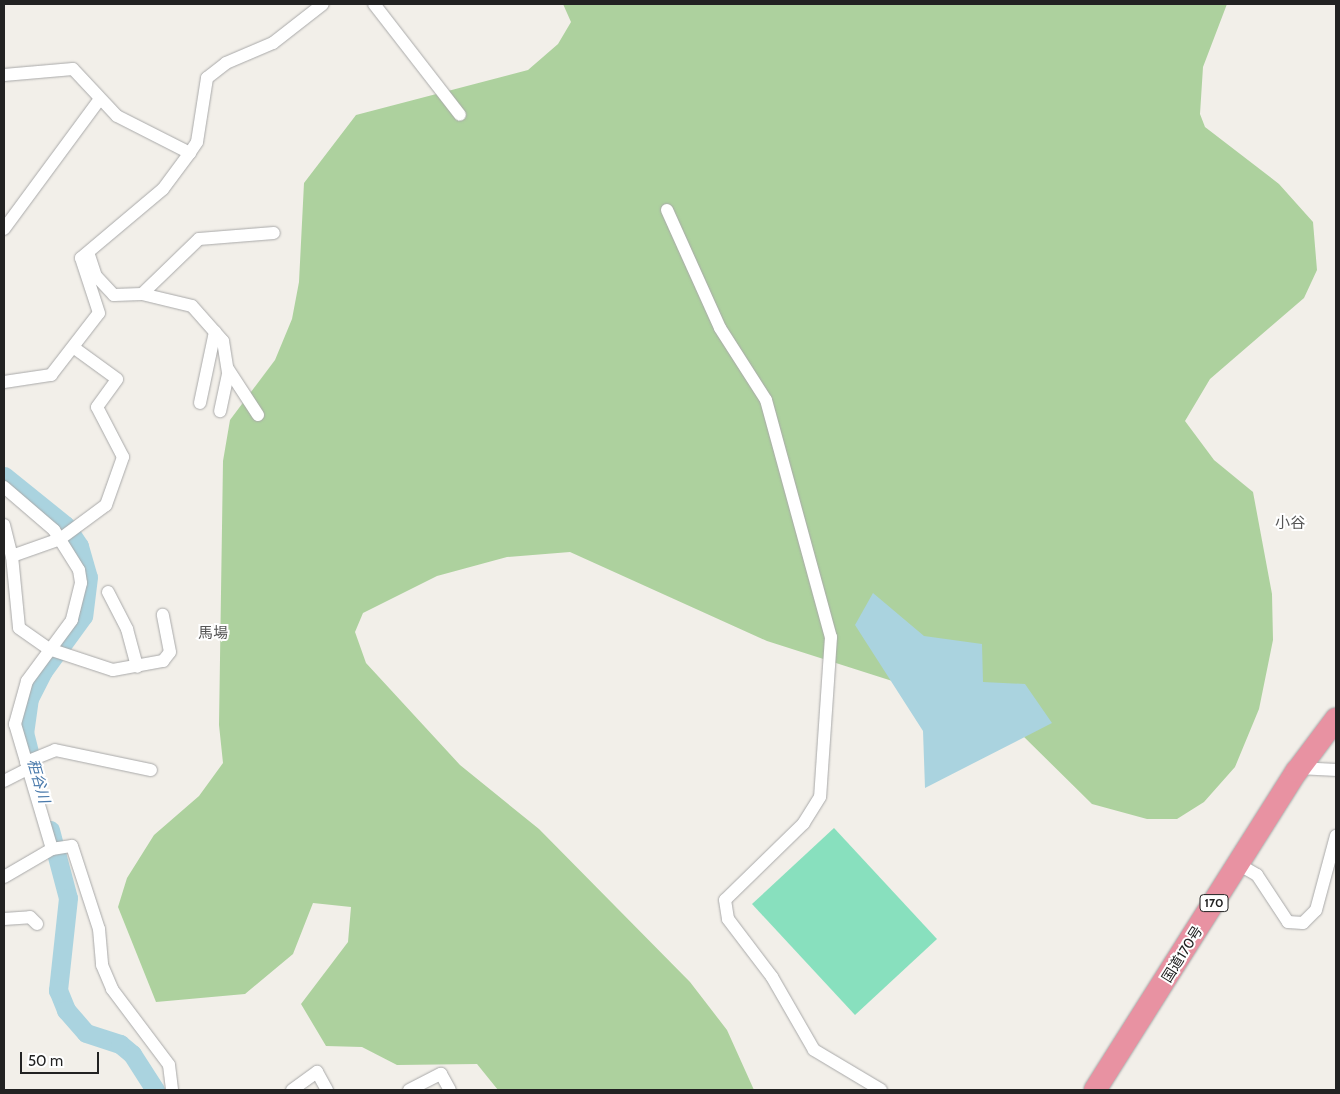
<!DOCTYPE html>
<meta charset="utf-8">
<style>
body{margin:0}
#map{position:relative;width:1340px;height:1094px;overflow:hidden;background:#f2efe9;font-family:Cabin,"Noto Sans JP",sans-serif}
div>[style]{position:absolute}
.forest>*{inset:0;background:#add19e}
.pitch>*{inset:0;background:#88e0be}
.water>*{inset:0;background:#aad3df}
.river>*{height:19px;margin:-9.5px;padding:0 9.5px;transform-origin:9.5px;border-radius:9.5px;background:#aad3df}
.roads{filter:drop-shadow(0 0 1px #a9a9a9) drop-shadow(0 0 1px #a9a9a9)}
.street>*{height:12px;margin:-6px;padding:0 6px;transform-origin:6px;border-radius:6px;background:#fff}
.highway>*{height:22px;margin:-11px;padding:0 11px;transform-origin:11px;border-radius:11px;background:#e892a2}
span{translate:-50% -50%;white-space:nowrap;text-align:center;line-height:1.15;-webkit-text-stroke:4px #fff;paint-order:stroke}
.shield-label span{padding:1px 4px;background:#fff;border:1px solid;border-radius:4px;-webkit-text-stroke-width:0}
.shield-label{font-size:12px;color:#222;font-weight:700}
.street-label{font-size:14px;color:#222}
.neighbourhood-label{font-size:15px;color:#555}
.water-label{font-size:15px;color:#4a7aab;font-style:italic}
.frame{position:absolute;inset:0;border:5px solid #222;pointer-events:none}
.scale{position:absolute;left:20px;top:1052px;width:79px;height:22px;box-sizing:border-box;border:2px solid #222;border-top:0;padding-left:6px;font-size:15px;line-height:18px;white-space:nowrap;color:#222;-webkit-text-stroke:4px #fff;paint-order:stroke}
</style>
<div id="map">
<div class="forest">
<div style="clip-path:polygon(563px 4px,1227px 4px,1203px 67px,1200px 114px,1205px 127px,1279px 184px,1313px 222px,1317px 270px,1304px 298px,1210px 379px,1185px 421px,1214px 460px,1253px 492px,1272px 594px,1273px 640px,1259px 709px,1235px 767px,1204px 802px,1177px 819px,1147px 819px,1092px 804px,1020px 733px,933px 694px,767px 641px,570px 552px,507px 557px,437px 576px,363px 613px,355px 632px,366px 663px,460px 765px,539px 829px,690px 982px,727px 1030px,754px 1090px,498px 1090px,477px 1064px,397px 1065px,362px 1047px,326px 1046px,301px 1004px,348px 942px,351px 907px,313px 903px,293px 954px,245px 994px,156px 1002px,118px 907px,127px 878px,154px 835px,199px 796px,223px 763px,219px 725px,223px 461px,230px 420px,275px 360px,292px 319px,299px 282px,304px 183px,356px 115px,528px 70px,558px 44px,571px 22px)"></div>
</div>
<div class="pitch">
<div style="clip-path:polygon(834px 828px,937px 939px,855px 1015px,752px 904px)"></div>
</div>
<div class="water">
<div style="clip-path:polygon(873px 593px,924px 636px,982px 644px,983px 682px,1025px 684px,1052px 723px,925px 788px,923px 731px,855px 625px)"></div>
</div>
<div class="river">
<div style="left:4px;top:476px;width:78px;rotate:38.8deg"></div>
<div style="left:65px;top:525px;width:25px;rotate:56deg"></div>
<div style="left:79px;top:546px;width:32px;rotate:74deg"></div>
<div style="left:88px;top:577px;width:39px;rotate:97deg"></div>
<div style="left:83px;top:616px;width:68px;rotate:126deg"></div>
<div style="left:43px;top:671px;width:30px;rotate:117deg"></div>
<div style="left:29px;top:698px;width:34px;rotate:98deg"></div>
<div style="left:24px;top:732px;width:30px;rotate:76deg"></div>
<div style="left:50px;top:830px;width:70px;rotate:75.2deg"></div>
<div style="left:68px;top:898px;width:93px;rotate:96.2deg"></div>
<div style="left:58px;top:990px;width:22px;rotate:68deg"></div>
<div style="left:66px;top:1010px;width:30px;rotate:49deg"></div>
<div style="left:86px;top:1033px;width:36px;rotate:18deg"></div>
<div style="left:120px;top:1044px;width:16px;rotate:40deg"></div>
<div style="left:132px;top:1054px;width:43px;rotate:57.4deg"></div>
</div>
<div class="roads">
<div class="street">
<div style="left:374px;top:4px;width:140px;rotate:52.2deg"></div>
<div style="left:4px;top:75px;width:69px;rotate:-5deg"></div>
<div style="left:73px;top:69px;width:64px;rotate:46.9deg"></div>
<div style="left:117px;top:116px;width:82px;rotate:26.9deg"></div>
<div style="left:667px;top:210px;width:129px;rotate:65.8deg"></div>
<div style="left:720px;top:328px;width:85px;rotate:57.4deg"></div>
<div style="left:766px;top:400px;width:246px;rotate:74.7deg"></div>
<div style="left:831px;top:637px;width:160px;rotate:93.9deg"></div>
<div style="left:820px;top:797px;width:31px;rotate:122deg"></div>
<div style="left:804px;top:823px;width:110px;rotate:135.7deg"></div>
<div style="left:725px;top:900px;width:19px;rotate:81deg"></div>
<div style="left:728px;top:919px;width:73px;rotate:52.8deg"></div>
<div style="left:772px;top:977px;width:84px;rotate:60.1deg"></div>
<div style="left:814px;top:1050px;width:78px;rotate:30.8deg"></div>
<div style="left:4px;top:229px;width:160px;rotate:-53.6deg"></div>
<div style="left:89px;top:255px;width:22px;rotate:72deg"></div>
<div style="left:96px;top:276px;width:26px;rotate:47deg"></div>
<div style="left:114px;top:295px;width:28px;rotate:-2deg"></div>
<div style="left:142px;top:294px;width:51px;rotate:13.5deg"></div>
<div style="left:192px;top:306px;width:47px;rotate:48.5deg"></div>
<div style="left:223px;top:341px;width:33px;rotate:81deg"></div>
<div style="left:228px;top:374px;width:38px;rotate:102deg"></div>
<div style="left:142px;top:294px;width:79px;rotate:-44deg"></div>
<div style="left:199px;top:239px;width:75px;rotate:-4.6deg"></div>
<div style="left:228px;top:369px;width:55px;rotate:56.9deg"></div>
<div style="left:4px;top:382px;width:48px;rotate:-8.5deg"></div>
<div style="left:51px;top:375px;width:78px;rotate:-52.3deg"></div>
<div style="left:99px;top:313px;width:58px;rotate:-108.1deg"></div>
<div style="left:81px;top:258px;width:107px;rotate:-40.1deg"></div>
<div style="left:163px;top:189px;width:44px;rotate:-53.4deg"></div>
<div style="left:189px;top:154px;width:14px;rotate:-56deg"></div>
<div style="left:197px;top:142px;width:65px;rotate:-81.1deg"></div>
<div style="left:207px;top:78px;width:24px;rotate:-38deg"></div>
<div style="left:226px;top:63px;width:51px;rotate:-23.1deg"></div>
<div style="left:273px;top:43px;width:63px;rotate:-38deg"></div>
<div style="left:200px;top:403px;width:73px;rotate:-78.1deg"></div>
<div style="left:4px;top:487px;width:66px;rotate:40.7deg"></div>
<div style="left:54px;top:530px;width:47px;rotate:58deg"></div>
<div style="left:79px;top:570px;width:13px;rotate:81deg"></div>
<div style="left:81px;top:583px;width:38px;rotate:104deg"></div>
<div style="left:72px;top:620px;width:76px;rotate:126.4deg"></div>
<div style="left:27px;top:681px;width:45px;rotate:105.6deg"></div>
<div style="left:15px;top:724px;width:130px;rotate:73.5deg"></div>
<div style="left:4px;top:525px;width:32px;rotate:76deg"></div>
<div style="left:12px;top:556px;width:72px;rotate:84.4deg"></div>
<div style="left:19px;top:628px;width:37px;rotate:35deg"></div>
<div style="left:49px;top:649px;width:67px;rotate:18.2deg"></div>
<div style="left:113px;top:670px;width:51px;rotate:-10.2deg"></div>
<div style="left:163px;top:661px;width:11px;rotate:-52deg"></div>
<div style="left:170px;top:652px;width:38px;rotate:-101deg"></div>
<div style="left:12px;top:556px;width:51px;rotate:-19.5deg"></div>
<div style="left:60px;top:539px;width:57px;rotate:-36.5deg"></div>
<div style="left:106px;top:505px;width:51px;rotate:-70.5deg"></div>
<div style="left:123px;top:457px;width:56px;rotate:-117.5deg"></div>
<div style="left:97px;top:407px;width:34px;rotate:-54deg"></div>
<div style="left:117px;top:379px;width:54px;rotate:-144deg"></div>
<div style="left:108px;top:592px;width:42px;rotate:62.8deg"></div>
<div style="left:127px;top:629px;width:39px;rotate:75deg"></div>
<div style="left:26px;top:762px;width:31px;rotate:-22deg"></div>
<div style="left:55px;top:750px;width:98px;rotate:11.8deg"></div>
<div style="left:1299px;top:768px;width:37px;rotate:3deg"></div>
<div style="left:4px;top:781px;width:27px;rotate:-27deg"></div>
<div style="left:1238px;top:864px;width:22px;rotate:30deg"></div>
<div style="left:1257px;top:875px;width:56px;rotate:56.6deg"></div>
<div style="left:1288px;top:922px;width:15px;rotate:4deg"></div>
<div style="left:1303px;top:923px;width:18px;rotate:-45deg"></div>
<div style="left:1316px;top:910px;width:77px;rotate:-74.9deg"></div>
<div style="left:4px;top:877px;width:56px;rotate:-30.3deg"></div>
<div style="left:52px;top:849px;width:20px;rotate:-9deg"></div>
<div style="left:72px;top:846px;width:87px;rotate:72deg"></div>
<div style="left:99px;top:929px;width:36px;rotate:85deg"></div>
<div style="left:102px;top:965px;width:26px;rotate:67deg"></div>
<div style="left:112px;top:989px;width:95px;rotate:53.1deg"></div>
<div style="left:169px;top:1065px;width:25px;rotate:83deg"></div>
<div style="left:4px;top:919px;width:26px;rotate:-4deg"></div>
<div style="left:30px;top:917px;width:10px;rotate:45deg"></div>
<div style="left:292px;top:1090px;width:31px;rotate:-36deg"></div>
<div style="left:317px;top:1072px;width:21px;rotate:61deg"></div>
<div style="left:409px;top:1090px;width:36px;rotate:-27deg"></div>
<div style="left:441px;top:1074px;width:18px;rotate:61deg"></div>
</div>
<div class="highway">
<div style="left:1095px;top:1090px;width:378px;rotate:-57.7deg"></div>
<div style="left:1297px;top:771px;width:65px;rotate:-53.1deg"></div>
</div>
</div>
<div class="shield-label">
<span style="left:1214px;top:903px">170</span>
</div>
<div class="street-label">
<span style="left:1182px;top:954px;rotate:-58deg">国道170号</span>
</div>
<div class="neighbourhood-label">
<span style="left:1290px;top:524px">小谷</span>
<span style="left:213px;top:634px">馬場</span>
</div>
<div class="water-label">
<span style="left:38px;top:781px;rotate:74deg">秬谷川</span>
</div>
<div class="frame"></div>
<div class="scale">50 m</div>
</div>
